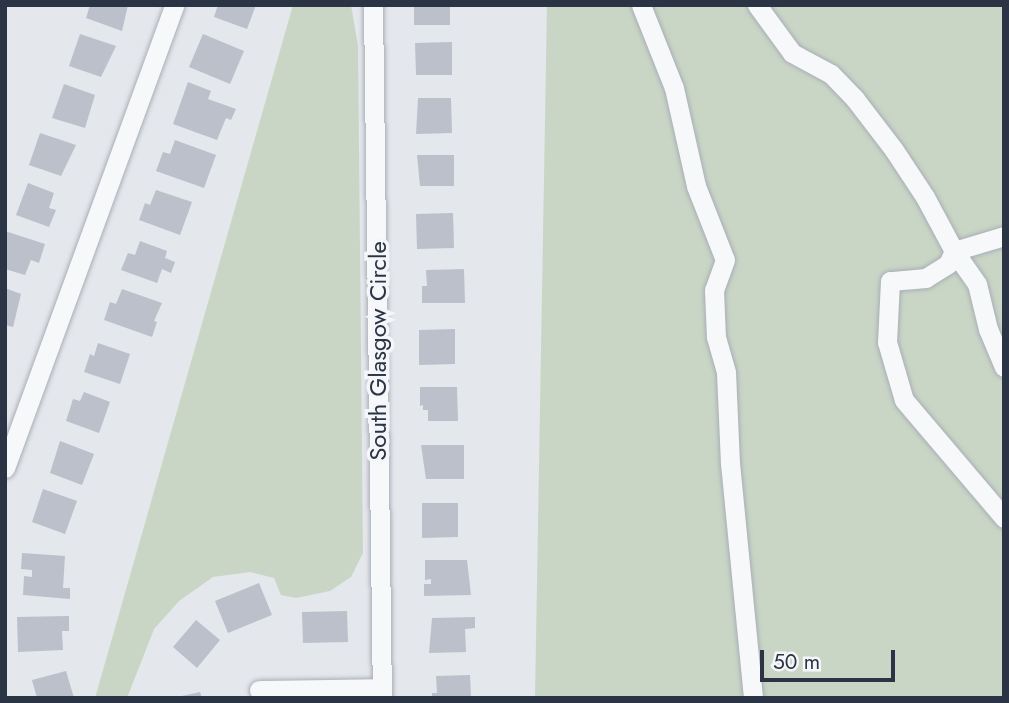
<!DOCTYPE html>
<style>
body{margin:0}
#map{position:relative;width:1009px;height:703px;overflow:hidden;background:#e4e7ec;font-family:Jost,sans-serif}
div>[style]{position:absolute}
.green>*{inset:0;background:#c9d6c5}
.building>*{inset:0;background:#bbc0ca}
.roads{filter:drop-shadow(0 0 2px #a9aeb7) drop-shadow(0 0 2px #a9aeb7)}
.minor>*{height:19px;margin:-9.5px;padding:0 9.5px;transform-origin:9.5px;border-radius:9.5px;background:#f7f8fa}
span{translate:-50% -50%;white-space:nowrap;text-align:center;line-height:1.15;-webkit-text-stroke:7px #f4f6f9;paint-order:stroke}
.street-label{font-size:24px;color:#2b3445}
.frame{position:absolute;inset:0;border:7px solid #2b3445;pointer-events:none}
.scale{position:absolute;left:760px;top:650px;width:135px;height:32px;box-sizing:border-box;border:4px solid #2b3445;border-top:0;padding-left:9px;font-size:21px;line-height:24px;white-space:nowrap;color:#2b3445;-webkit-text-stroke:5px #f4f6f9;paint-order:stroke}
</style>
<div id="map">
<div class="green">
<div style="clip-path:polygon(293px 5px,351px 5px,358px 46px,363px 553px,351px 577px,330px 591px,296px 598px,281px 595px,274px 578px,250px 572px,213px 577px,179px 601px,154px 629px,127px 698px,95px 698px)"></div>
<div style="clip-path:polygon(547px 5px,1004px 5px,1004px 698px,535px 698px)"></div>
</div>
<div class="building">
<div style="clip-path:polygon(90px 5px,128px 5px,122px 31px,86px 18px)"></div>
<div style="clip-path:polygon(218px 5px,256px 5px,247px 29px,214px 17px)"></div>
<div style="clip-path:polygon(414px 5px,450px 5px,450px 25px,414px 25px)"></div>
<div style="clip-path:polygon(80px 34px,116px 46px,101px 77px,69px 66px)"></div>
<div style="clip-path:polygon(203px 34px,244px 51px,230px 84px,189px 67px)"></div>
<div style="clip-path:polygon(452px 42px,452px 75px,416px 75px,415px 43px)"></div>
<div style="clip-path:polygon(188px 82px,211px 91px,208px 99px,236px 109px,231px 120px,226px 118px,217px 140px,173px 124px)"></div>
<div style="clip-path:polygon(64px 84px,95px 95px,85px 128px,52px 118px)"></div>
<div style="clip-path:polygon(418px 98px,451px 98px,452px 133px,416px 134px)"></div>
<div style="clip-path:polygon(40px 133px,76px 145px,61px 176px,29px 165px)"></div>
<div style="clip-path:polygon(175px 140px,216px 155px,204px 188px,156px 171px,163px 152px,170px 154px)"></div>
<div style="clip-path:polygon(417px 155px,454px 155px,454px 186px,420px 186px)"></div>
<div style="clip-path:polygon(28px 183px,54px 193px,49px 208px,56px 210px,49px 227px,16px 215px)"></div>
<div style="clip-path:polygon(156px 190px,192px 202px,180px 235px,139px 220px,145px 203px,150px 205px)"></div>
<div style="clip-path:polygon(453px 213px,454px 248px,417px 249px,416px 214px)"></div>
<div style="clip-path:polygon(5px 231px,45px 244px,39px 263px,31px 260px,25px 275px,5px 269px)"></div>
<div style="clip-path:polygon(140px 241px,167px 251px,165px 258px,175px 262px,171px 273px,162px 269px,157px 283px,121px 270px,128px 253px,135px 255px)"></div>
<div style="clip-path:polygon(464px 269px,465px 303px,422px 303px,422px 286px,427px 286px,426px 270px)"></div>
<div style="clip-path:polygon(5px 288px,21px 294px,13px 327px,5px 325px)"></div>
<div style="clip-path:polygon(122px 289px,162px 303px,154px 321px,157px 322px,152px 337px,104px 320px,110px 302px,116px 304px)"></div>
<div style="clip-path:polygon(455px 329px,455px 364px,419px 365px,419px 330px)"></div>
<div style="clip-path:polygon(98px 343px,130px 354px,120px 384px,84px 372px,90px 354px,94px 356px)"></div>
<div style="clip-path:polygon(420px 387px,457px 387px,458px 421px,428px 421px,428px 410px,423px 410px,423px 405px,420px 406px)"></div>
<div style="clip-path:polygon(84px 392px,110px 402px,99px 433px,66px 421px,73px 399px,80px 401px)"></div>
<div style="clip-path:polygon(60px 441px,94px 454px,82px 485px,50px 473px)"></div>
<div style="clip-path:polygon(421px 445px,464px 445px,464px 479px,426px 479px)"></div>
<div style="clip-path:polygon(43px 489px,77px 501px,65px 534px,32px 522px)"></div>
<div style="clip-path:polygon(422px 503px,458px 503px,458px 537px,422px 538px)"></div>
<div style="clip-path:polygon(22px 553px,65px 556px,63px 588px,70px 588px,70px 599px,23px 595px,24px 576px,32px 577px,32px 570px,21px 569px)"></div>
<div style="clip-path:polygon(425px 560px,467px 560px,471px 595px,424px 596px,424px 584px,431px 584px,431px 579px,425px 580px)"></div>
<div style="clip-path:polygon(259px 583px,272px 615px,228px 633px,215px 601px)"></div>
<div style="clip-path:polygon(347px 611px,348px 642px,303px 643px,302px 612px)"></div>
<div style="clip-path:polygon(69px 616px,69px 631px,62px 631px,63px 650px,18px 652px,17px 617px)"></div>
<div style="clip-path:polygon(475px 617px,475px 628px,465px 629px,466px 652px,429px 653px,432px 618px)"></div>
<div style="clip-path:polygon(196px 620px,220px 640px,197px 668px,173px 647px)"></div>
<div style="clip-path:polygon(66px 671px,74px 698px,37px 698px,32px 680px)"></div>
<div style="clip-path:polygon(470px 675px,471px 698px,432px 698px,432px 693px,437px 693px,436px 676px)"></div>
<div style="clip-path:polygon(200px 692px,202px 698px,177px 698px,177px 697px)"></div>
</div>
<div class="roads">
<div class="minor">
<div style="left:373px;top:5px;width:693px;rotate:89.26deg"></div>
<div style="left:641px;top:5px;width:89px;rotate:68.3deg"></div>
<div style="left:674px;top:88px;width:100px;rotate:77.3deg"></div>
<div style="left:696px;top:186px;width:79px;rotate:68.6deg"></div>
<div style="left:725px;top:260px;width:32px;rotate:110deg"></div>
<div style="left:714px;top:290px;width:47px;rotate:87.6deg"></div>
<div style="left:716px;top:337px;width:36px;rotate:74deg"></div>
<div style="left:726px;top:372px;width:91px;rotate:87.5deg"></div>
<div style="left:730px;top:463px;width:236px;rotate:84.4deg"></div>
<div style="left:757px;top:5px;width:59px;rotate:53.9deg"></div>
<div style="left:792px;top:53px;width:44px;rotate:28.3deg"></div>
<div style="left:831px;top:74px;width:35px;rotate:46deg"></div>
<div style="left:855px;top:99px;width:64px;rotate:52.6deg"></div>
<div style="left:894px;top:150px;width:56px;rotate:56.6deg"></div>
<div style="left:925px;top:197px;width:61px;rotate:61.8deg"></div>
<div style="left:954px;top:251px;width:52px;rotate:-16.7deg"></div>
<div style="left:1004px;top:367px;width:41px;rotate:-112.8deg"></div>
<div style="left:988px;top:329px;width:46px;rotate:-103.7deg"></div>
<div style="left:977px;top:284px;width:40px;rotate:-124.9deg"></div>
<div style="left:954px;top:251px;width:14px;rotate:115deg"></div>
<div style="left:948px;top:264px;width:26px;rotate:148deg"></div>
<div style="left:926px;top:278px;width:36px;rotate:175deg"></div>
<div style="left:890px;top:281px;width:61px;rotate:92.8deg"></div>
<div style="left:887px;top:342px;width:60px;rotate:73.7deg"></div>
<div style="left:904px;top:400px;width:155px;rotate:49.7deg"></div>
<div style="left:5px;top:468px;width:493px;rotate:-69.9deg"></div>
<div style="left:259px;top:690px;width:123px;rotate:-0.9deg"></div>
</div>
</div>
<div class="street-label">
<span style="left:378px;top:351px;rotate:-90deg">South Glasgow Circle</span>
</div>
<div class="frame"></div>
<div class="scale">50 m</div>
</div>
